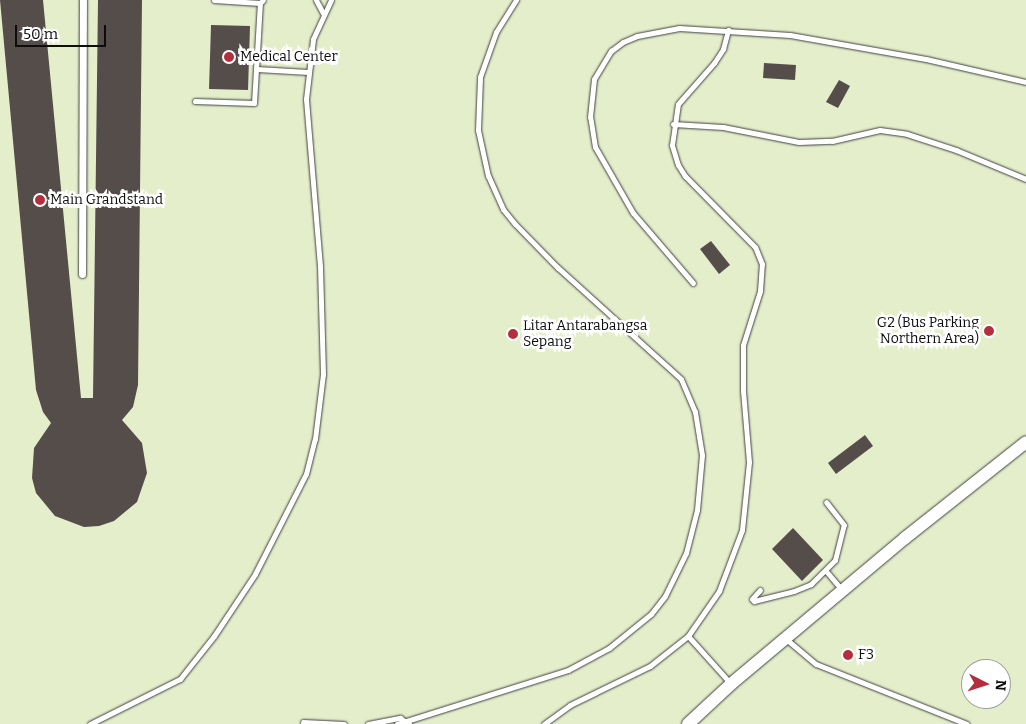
<!DOCTYPE html>
<style>
body{margin:0}
#map{position:relative;width:1026px;height:724px;overflow:hidden;background:#fefaee;font-family:Bitter,serif}
div>[style]{position:absolute}
.pitch>*{inset:0;background:#e4eecb}
.building>*{inset:0;background:#554d4a}
.roads{filter:drop-shadow(0 0 1px #404040) drop-shadow(0 0 1px #404040)}
.service>*{height:5px;margin:-2.5px;padding:0 2.5px;transform-origin:2.5px;border-radius:2.5px;background:#fff}
.pedestrian>*{height:7px;margin:-3.5px;padding:0 3.5px;transform-origin:3.5px;border-radius:3.5px;background:#fff}
.tertiary>*{height:12px;margin:-6px;padding:0 6px;transform-origin:6px;border-radius:6px;background:#fff}
.dots>*{width:14px;height:14px;translate:-50% -50%;box-sizing:border-box;border:2px solid #fff;border-radius:50%}
span{translate:-50% -50%;white-space:nowrap;text-align:center;line-height:1.15;-webkit-text-stroke:5px #fff;paint-order:stroke}
.poi-label{font-size:14px;color:#0d0d0d}
.left{translate:0 -50%;text-align:left}
.right{translate:-100% -50%;text-align:right}
.north{position:absolute;left:961px;top:659px;width:50px;height:50px;box-sizing:border-box;background:#fff;border:1px solid #9e9e9e;border-radius:50%;rotate:95deg;font-size:14px;font-weight:700;line-height:20px;text-align:center;color:#0d0d0d}
.north::after{content:'';display:block;margin:auto;width:18px;height:22px;background:#b42e3e;clip-path:polygon(50% 0,100% 100%,50% 72%,0 100%)}
.scale{position:absolute;left:15px;top:25px;width:91px;height:22px;box-sizing:border-box;border:2px solid #0d0d0d;border-top:0;padding-left:6px;font-size:15px;line-height:18px;white-space:nowrap;color:#0d0d0d;-webkit-text-stroke:4px #fff;paint-order:stroke}
</style>
<div id="map">
<div class="pitch">
<div style="clip-path:polygon(evenodd,0 0,1026px 0,1026px 724px,0 724px,0 0,971px 669px,1001px 669px,1001px 699px,971px 699px,971px 669px)"></div>
</div>
<div class="building">
<div style="clip-path:polygon(0 0,43px 0,81px 398px,93px 398px,98px 0,142px 0,138px 385px,133px 407px,122px 420px,142px 443px,147px 473px,137px 502px,114px 521px,99px 526px,84px 527px,55px 516px,36px 493px,32px 478px,34px 448px,51px 423px,43px 412px,36px 390px)"></div>
<div style="clip-path:polygon(211px 25px,250px 26px,248px 90px,209px 89px)"></div>
<div style="clip-path:polygon(764px 63px,796px 65px,795px 80px,763px 78px)"></div>
<div style="clip-path:polygon(839px 80px,850px 86px,838px 108px,826px 102px)"></div>
<div style="clip-path:polygon(711px 241px,730px 265px,719px 274px,700px 249px)"></div>
<div style="clip-path:polygon(865px 435px,873px 446px,836px 474px,828px 463px)"></div>
<div style="clip-path:polygon(793px 528px,823px 560px,802px 581px,772px 549px)"></div>
</div>
<div class="roads">
<div class="service">
<div style="left:214px;top:0;width:46px;rotate:3.7deg"></div>
<div style="left:316px;top:0;width:15px;rotate:62deg"></div>
<div style="left:257px;top:69px;width:51px;rotate:3.4deg"></div>
<div style="left:195px;top:101px;width:59px;rotate:1.9deg"></div>
<div style="left:254px;top:103px;width:100px;rotate:-86.6deg"></div>
<div style="left:260px;top:3px;width:4px;rotate:-45deg"></div>
<div style="left:673px;top:124px;width:50px;rotate:3.4deg"></div>
<div style="left:723px;top:127px;width:77px;rotate:11.2deg"></div>
<div style="left:799px;top:142px;width:33px;rotate:-2deg"></div>
<div style="left:832px;top:141px;width:49px;rotate:-12.9deg"></div>
<div style="left:880px;top:130px;width:27px;rotate:8deg"></div>
<div style="left:907px;top:134px;width:52px;rotate:18.1deg"></div>
<div style="left:956px;top:150px;width:76px;rotate:22.5deg"></div>
<div style="left:693px;top:283px;width:92px;rotate:-130.6deg"></div>
<div style="left:633px;top:213px;width:76px;rotate:-119.9deg"></div>
<div style="left:595px;top:147px;width:30px;rotate:-99deg"></div>
<div style="left:590px;top:117px;width:38px;rotate:-84deg"></div>
<div style="left:594px;top:79px;width:33px;rotate:-59deg"></div>
<div style="left:611px;top:51px;width:15px;rotate:-37deg"></div>
<div style="left:623px;top:42px;width:15px;rotate:-23deg"></div>
<div style="left:637px;top:36px;width:43px;rotate:-10.8deg"></div>
<div style="left:679px;top:28px;width:111px;rotate:3.6deg"></div>
<div style="left:790px;top:35px;width:138px;rotate:10deg"></div>
<div style="left:926px;top:59px;width:103px;rotate:13deg"></div>
<div style="left:826px;top:571px;width:25px;rotate:50deg"></div>
<div style="left:760px;top:590px;width:12px;rotate:132deg"></div>
<div style="left:752px;top:599px;width:3px;rotate:45deg"></div>
<div style="left:754px;top:601px;width:41px;rotate:-14deg"></div>
<div style="left:794px;top:591px;width:18px;rotate:-22deg"></div>
<div style="left:811px;top:584px;width:34px;rotate:-45deg"></div>
<div style="left:835px;top:560px;width:36px;rotate:-76deg"></div>
<div style="left:844px;top:525px;width:29px;rotate:-128deg"></div>
<div style="left:688px;top:636px;width:64px;rotate:48.1deg"></div>
<div style="left:786px;top:639px;width:39px;rotate:40deg"></div>
<div style="left:816px;top:664px;width:162px;rotate:21.7deg"></div>
<div style="left:303px;top:722px;width:41px;rotate:2.8deg"></div>
<div style="left:90px;top:724px;width:101px;rotate:-26.6deg"></div>
<div style="left:180px;top:679px;width:55px;rotate:-51.7deg"></div>
<div style="left:214px;top:636px;width:74px;rotate:-56.5deg"></div>
<div style="left:255px;top:574px;width:112px;rotate:-63deg"></div>
<div style="left:306px;top:474px;width:36px;rotate:-76deg"></div>
<div style="left:315px;top:439px;width:65px;rotate:-83deg"></div>
<div style="left:323px;top:374px;width:108px;rotate:-91.6deg"></div>
<div style="left:320px;top:266px;width:168px;rotate:-94.8deg"></div>
<div style="left:306px;top:99px;width:60px;rotate:-83.3deg"></div>
<div style="left:313px;top:39px;width:43px;rotate:-65.2deg"></div>
<div style="left:368px;top:724px;width:33px;rotate:-11deg"></div>
<div style="left:400px;top:718px;width:11px;rotate:34deg"></div>
<div style="left:397px;top:724px;width:179px;rotate:-17.5deg"></div>
<div style="left:568px;top:670px;width:47px;rotate:-28.2deg"></div>
<div style="left:609px;top:648px;width:54px;rotate:-39deg"></div>
<div style="left:651px;top:614px;width:23px;rotate:-52deg"></div>
<div style="left:665px;top:596px;width:48px;rotate:-64deg"></div>
<div style="left:686px;top:553px;width:44px;rotate:-75.7deg"></div>
<div style="left:697px;top:510px;width:55px;rotate:-84.8deg"></div>
<div style="left:702px;top:455px;width:44px;rotate:-99.2deg"></div>
<div style="left:695px;top:412px;width:36px;rotate:-113deg"></div>
<div style="left:681px;top:379px;width:166px;rotate:-137.9deg"></div>
<div style="left:558px;top:268px;width:62px;rotate:-134.3deg"></div>
<div style="left:515px;top:224px;width:19px;rotate:-129deg"></div>
<div style="left:503px;top:209px;width:36px;rotate:-114deg"></div>
<div style="left:488px;top:176px;width:47px;rotate:-102.3deg"></div>
<div style="left:478px;top:130px;width:53px;rotate:-87.8deg"></div>
<div style="left:480px;top:77px;width:48px;rotate:-70.4deg"></div>
<div style="left:496px;top:32px;width:38px;rotate:-58deg"></div>
<div style="left:544px;top:724px;width:32px;rotate:-36deg"></div>
<div style="left:570px;top:705px;width:89px;rotate:-26deg"></div>
<div style="left:650px;top:666px;width:48px;rotate:-38.3deg"></div>
<div style="left:688px;top:636px;width:55px;rotate:-55.4deg"></div>
<div style="left:719px;top:591px;width:65px;rotate:-69.3deg"></div>
<div style="left:742px;top:530px;width:68px;rotate:-84.1deg"></div>
<div style="left:749px;top:462px;width:71px;rotate:-94.8deg"></div>
<div style="left:743px;top:391px;width:46px;rotate:-90deg"></div>
<div style="left:743px;top:345px;width:57px;rotate:-72.5deg"></div>
<div style="left:760px;top:291px;width:27px;rotate:-86deg"></div>
<div style="left:762px;top:264px;width:18px;rotate:-112deg"></div>
<div style="left:755px;top:247px;width:100px;rotate:-134.6deg"></div>
<div style="left:685px;top:176px;width:13px;rotate:-122deg"></div>
<div style="left:678px;top:165px;width:21px;rotate:-107deg"></div>
<div style="left:672px;top:145px;width:41px;rotate:-81.7deg"></div>
<div style="left:678px;top:104px;width:55px;rotate:-48.7deg"></div>
<div style="left:714px;top:63px;width:17px;rotate:-57deg"></div>
<div style="left:723px;top:49px;width:20px;rotate:-75deg"></div>
</div>
<div class="pedestrian">
<div style="left:82px;top:274px;width:274px;rotate:-89.8deg"></div>
</div>
<div class="tertiary">
<div style="left:688px;top:724px;width:59px;rotate:-42.9deg"></div>
<div style="left:731px;top:684px;width:227px;rotate:-40deg"></div>
<div style="left:905px;top:538px;width:154px;rotate:-38.4deg"></div>
</div>
</div>
<div class="dots">
<div style="left:229px;top:57px;background:#b42e3e"></div>
<div style="left:40px;top:200px;background:#b42e3e"></div>
<div style="left:989px;top:331px;background:#b42e3e"></div>
<div style="left:513px;top:334px;background:#b42e3e"></div>
<div style="left:848px;top:655px;background:#b42e3e"></div>
</div>
<div class="poi-label">
<span class="left" style="left:240px;top:57px">Medical Center</span>
<span class="left" style="left:50px;top:200px">Main Grandstand</span>
<span class="right" style="left:979px;top:331px">G2 (Bus Parking<br>Northern Area)</span>
<span class="left" style="left:523px;top:334px">Litar Antarabangsa<br>Sepang</span>
<span class="left" style="left:858px;top:655px">F3</span>
</div>
<div class="north">N</div>
<div class="scale">50 m</div>
</div>
